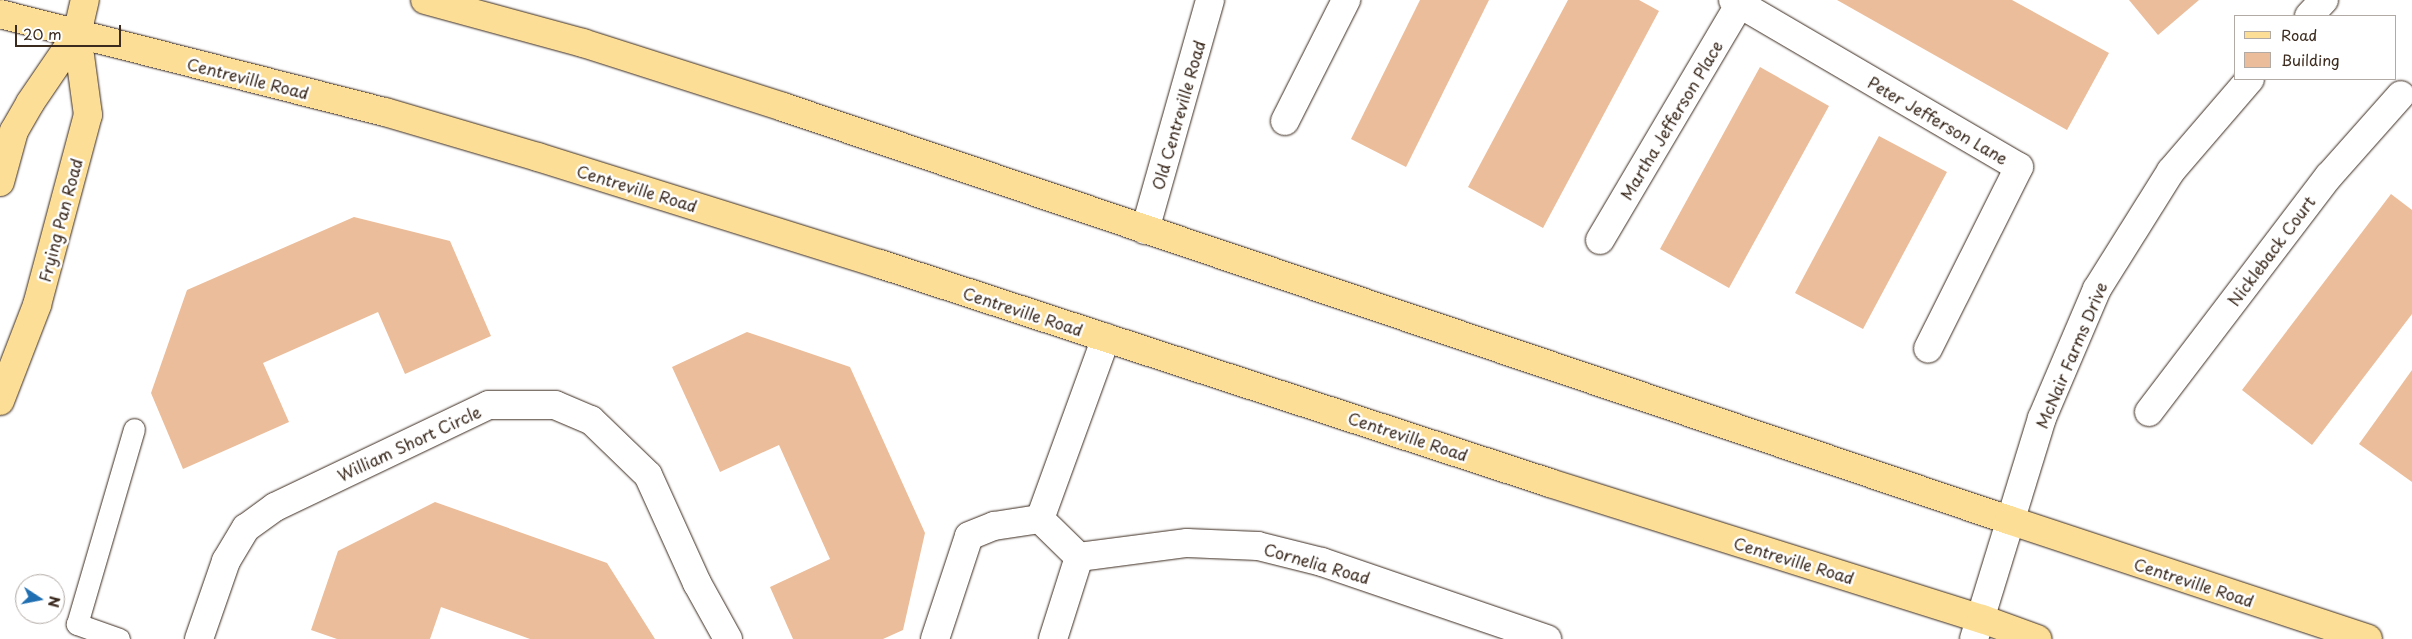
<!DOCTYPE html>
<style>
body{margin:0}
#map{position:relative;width:2412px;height:639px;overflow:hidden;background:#fff;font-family:"Playpen Sans",sans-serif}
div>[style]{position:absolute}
.building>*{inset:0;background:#ebbd9a}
.roads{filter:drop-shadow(0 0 1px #3b2a1e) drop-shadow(0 0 1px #3b2a1e)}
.lane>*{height:21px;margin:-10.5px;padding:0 10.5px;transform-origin:10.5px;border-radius:10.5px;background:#fff}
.street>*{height:28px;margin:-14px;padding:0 14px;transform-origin:14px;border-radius:14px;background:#fff}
.primary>*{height:28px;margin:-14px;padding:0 14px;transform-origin:14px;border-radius:14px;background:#fcde96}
span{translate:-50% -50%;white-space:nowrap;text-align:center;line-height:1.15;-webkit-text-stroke:5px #fff;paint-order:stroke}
.street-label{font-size:16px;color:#3b2a1e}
.legend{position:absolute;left:2234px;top:15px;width:162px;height:65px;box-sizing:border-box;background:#fff;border:1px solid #b1aaa5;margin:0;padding:6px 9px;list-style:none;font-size:15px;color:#3b2a1e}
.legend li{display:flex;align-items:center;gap:10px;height:25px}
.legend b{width:25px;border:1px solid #b1aaa5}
.north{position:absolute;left:15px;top:574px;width:50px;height:50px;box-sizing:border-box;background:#fff;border:1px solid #b1aaa5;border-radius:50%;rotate:101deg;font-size:14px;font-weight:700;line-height:20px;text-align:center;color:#3b2a1e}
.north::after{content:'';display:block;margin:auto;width:18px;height:22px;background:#1f6fb2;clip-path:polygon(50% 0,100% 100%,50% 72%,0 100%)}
.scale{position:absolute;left:15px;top:25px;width:106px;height:22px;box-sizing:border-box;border:2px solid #3b2a1e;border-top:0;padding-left:6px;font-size:15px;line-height:18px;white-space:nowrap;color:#3b2a1e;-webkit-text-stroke:4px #fff;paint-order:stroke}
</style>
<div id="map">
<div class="building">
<div style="clip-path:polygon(1420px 0,1489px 0,1406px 167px,1351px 139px)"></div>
<div style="clip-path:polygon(1568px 0,1639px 0,1659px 11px,1543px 228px,1468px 187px)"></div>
<div style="clip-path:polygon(1837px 0,2012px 0,2109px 53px,2067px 130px)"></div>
<div style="clip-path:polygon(2129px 0,2199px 0,2158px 35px)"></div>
<div style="clip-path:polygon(1760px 67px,1829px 106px,1729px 288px,1660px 249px)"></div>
<div style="clip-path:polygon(1879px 136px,1947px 172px,1863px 329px,1795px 293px)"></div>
<div style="clip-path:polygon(2391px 194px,2412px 210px,2412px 314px,2312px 445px,2242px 390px)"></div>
<div style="clip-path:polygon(354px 217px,450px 241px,491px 336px,405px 374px,378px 312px,263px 363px,289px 422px,183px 469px,151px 393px,187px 290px)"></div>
<div style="clip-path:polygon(747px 332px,850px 367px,925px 533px,903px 630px,883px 639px,793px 639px,770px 587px,830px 559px,779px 445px,720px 472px,672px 367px)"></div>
<div style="clip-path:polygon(2412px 370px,2412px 482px,2359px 444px)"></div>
<div style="clip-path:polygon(435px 502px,607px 563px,655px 639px,530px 639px,441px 607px,430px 639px,337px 639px,311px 630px,338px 551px)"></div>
</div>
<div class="roads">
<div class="lane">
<div style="left:119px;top:639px;width:45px;rotate:-160.3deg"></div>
<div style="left:77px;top:624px;width:203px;rotate:-73.7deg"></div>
</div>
<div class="street">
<div style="left:1733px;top:0;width:331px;rotate:30.3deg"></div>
<div style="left:2019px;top:167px;width:203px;rotate:116.6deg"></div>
<div style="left:2309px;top:16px;width:22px;rotate:-47deg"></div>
<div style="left:1285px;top:121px;width:136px;rotate:-63.2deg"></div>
<div style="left:1145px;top:230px;width:239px;rotate:-74.2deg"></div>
<div style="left:1600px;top:240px;width:279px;rotate:-59.4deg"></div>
<div style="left:2149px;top:412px;width:297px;rotate:-52.7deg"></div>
<div style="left:2329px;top:176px;width:108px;rotate:-48.4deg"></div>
<div style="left:1040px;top:519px;width:193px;rotate:-70deg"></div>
<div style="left:1040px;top:519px;width:54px;rotate:44.3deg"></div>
<div style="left:1079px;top:557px;width:86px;rotate:107.6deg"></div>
<div style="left:1079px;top:557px;width:109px;rotate:-7.4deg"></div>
<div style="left:1187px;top:543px;width:71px;rotate:2.4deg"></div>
<div style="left:1258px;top:546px;width:66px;rotate:14deg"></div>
<div style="left:1322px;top:562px;width:238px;rotate:18.9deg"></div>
<div style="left:199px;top:639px;width:83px;rotate:-70.9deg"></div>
<div style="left:226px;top:561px;width:39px;rotate:-59deg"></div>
<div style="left:246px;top:528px;width:36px;rotate:-36deg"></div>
<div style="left:275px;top:507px;width:237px;rotate:-25.5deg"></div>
<div style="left:489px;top:405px;width:66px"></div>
<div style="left:555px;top:405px;width:39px;rotate:23deg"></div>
<div style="left:591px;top:420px;width:79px;rotate:44deg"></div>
<div style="left:648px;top:475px;width:119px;rotate:65.6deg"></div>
<div style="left:697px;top:583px;width:64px;rotate:61deg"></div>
<div style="left:935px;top:639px;width:108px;rotate:-71.7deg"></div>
<div style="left:969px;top:536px;width:27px;rotate:-22deg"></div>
<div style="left:994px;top:526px;width:47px;rotate:-8.7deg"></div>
<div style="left:1974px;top:639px;width:231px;rotate:-72.9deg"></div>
<div style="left:2042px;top:418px;width:140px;rotate:-66.9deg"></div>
<div style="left:2097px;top:289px;width:139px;rotate:-57.9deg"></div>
<div style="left:2171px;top:171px;width:121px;rotate:-49.3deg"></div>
</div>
<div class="primary">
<div style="left:425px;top:0;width:164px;rotate:15.2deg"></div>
<div style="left:583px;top:43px;width:210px;rotate:17.7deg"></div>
<div style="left:783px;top:107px;width:1294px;rotate:18.62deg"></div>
<div style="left:2009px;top:520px;width:378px;rotate:18.3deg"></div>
<div style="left:0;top:14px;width:397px;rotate:14.3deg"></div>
<div style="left:385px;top:112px;width:159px;rotate:16.4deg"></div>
<div style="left:538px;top:157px;width:358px;rotate:17.4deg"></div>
<div style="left:880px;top:264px;width:705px;rotate:18.1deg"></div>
<div style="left:1550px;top:483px;width:453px;rotate:17.5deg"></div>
<div style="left:1982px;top:619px;width:59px;rotate:20deg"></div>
<div style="left:0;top:182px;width:53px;rotate:-74.6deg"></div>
<div style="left:14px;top:131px;width:32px;rotate:-60deg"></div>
<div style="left:30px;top:103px;width:83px;rotate:-55.7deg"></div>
<div style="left:77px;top:34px;width:35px;rotate:-77deg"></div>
<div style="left:0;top:401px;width:103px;rotate:-68.9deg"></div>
<div style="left:37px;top:305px;width:197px;rotate:-75deg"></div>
<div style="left:88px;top:115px;width:82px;rotate:-97.7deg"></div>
</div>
</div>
<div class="street-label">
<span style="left:248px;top:78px;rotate:14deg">Centreville Road</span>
<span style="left:1178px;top:115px;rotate:-74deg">Old Centreville Road</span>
<span style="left:1671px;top:120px;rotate:-59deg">Martha Jefferson Place</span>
<span style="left:1938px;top:120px;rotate:30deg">Peter Jefferson Lane</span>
<span style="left:637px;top:188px;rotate:17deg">Centreville Road</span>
<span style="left:60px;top:220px;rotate:-75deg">Frying Pan Road</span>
<span style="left:2271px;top:251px;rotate:-53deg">Nickleback Court</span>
<span style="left:1023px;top:311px;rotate:18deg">Centreville Road</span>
<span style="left:2071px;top:355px;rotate:-67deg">McNair Farms Drive</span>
<span style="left:1408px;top:436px;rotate:18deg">Centreville Road</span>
<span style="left:409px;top:443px;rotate:-25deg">William Short Circle</span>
<span style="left:1794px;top:560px;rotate:17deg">Centreville Road</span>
<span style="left:1317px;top:563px;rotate:16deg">Cornelia Road</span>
<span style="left:2194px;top:582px;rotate:18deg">Centreville Road</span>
</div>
<ul class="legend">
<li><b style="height:6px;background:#fcde96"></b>Road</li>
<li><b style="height:14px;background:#ebbd9a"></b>Building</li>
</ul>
<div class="north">N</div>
<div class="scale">20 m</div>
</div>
